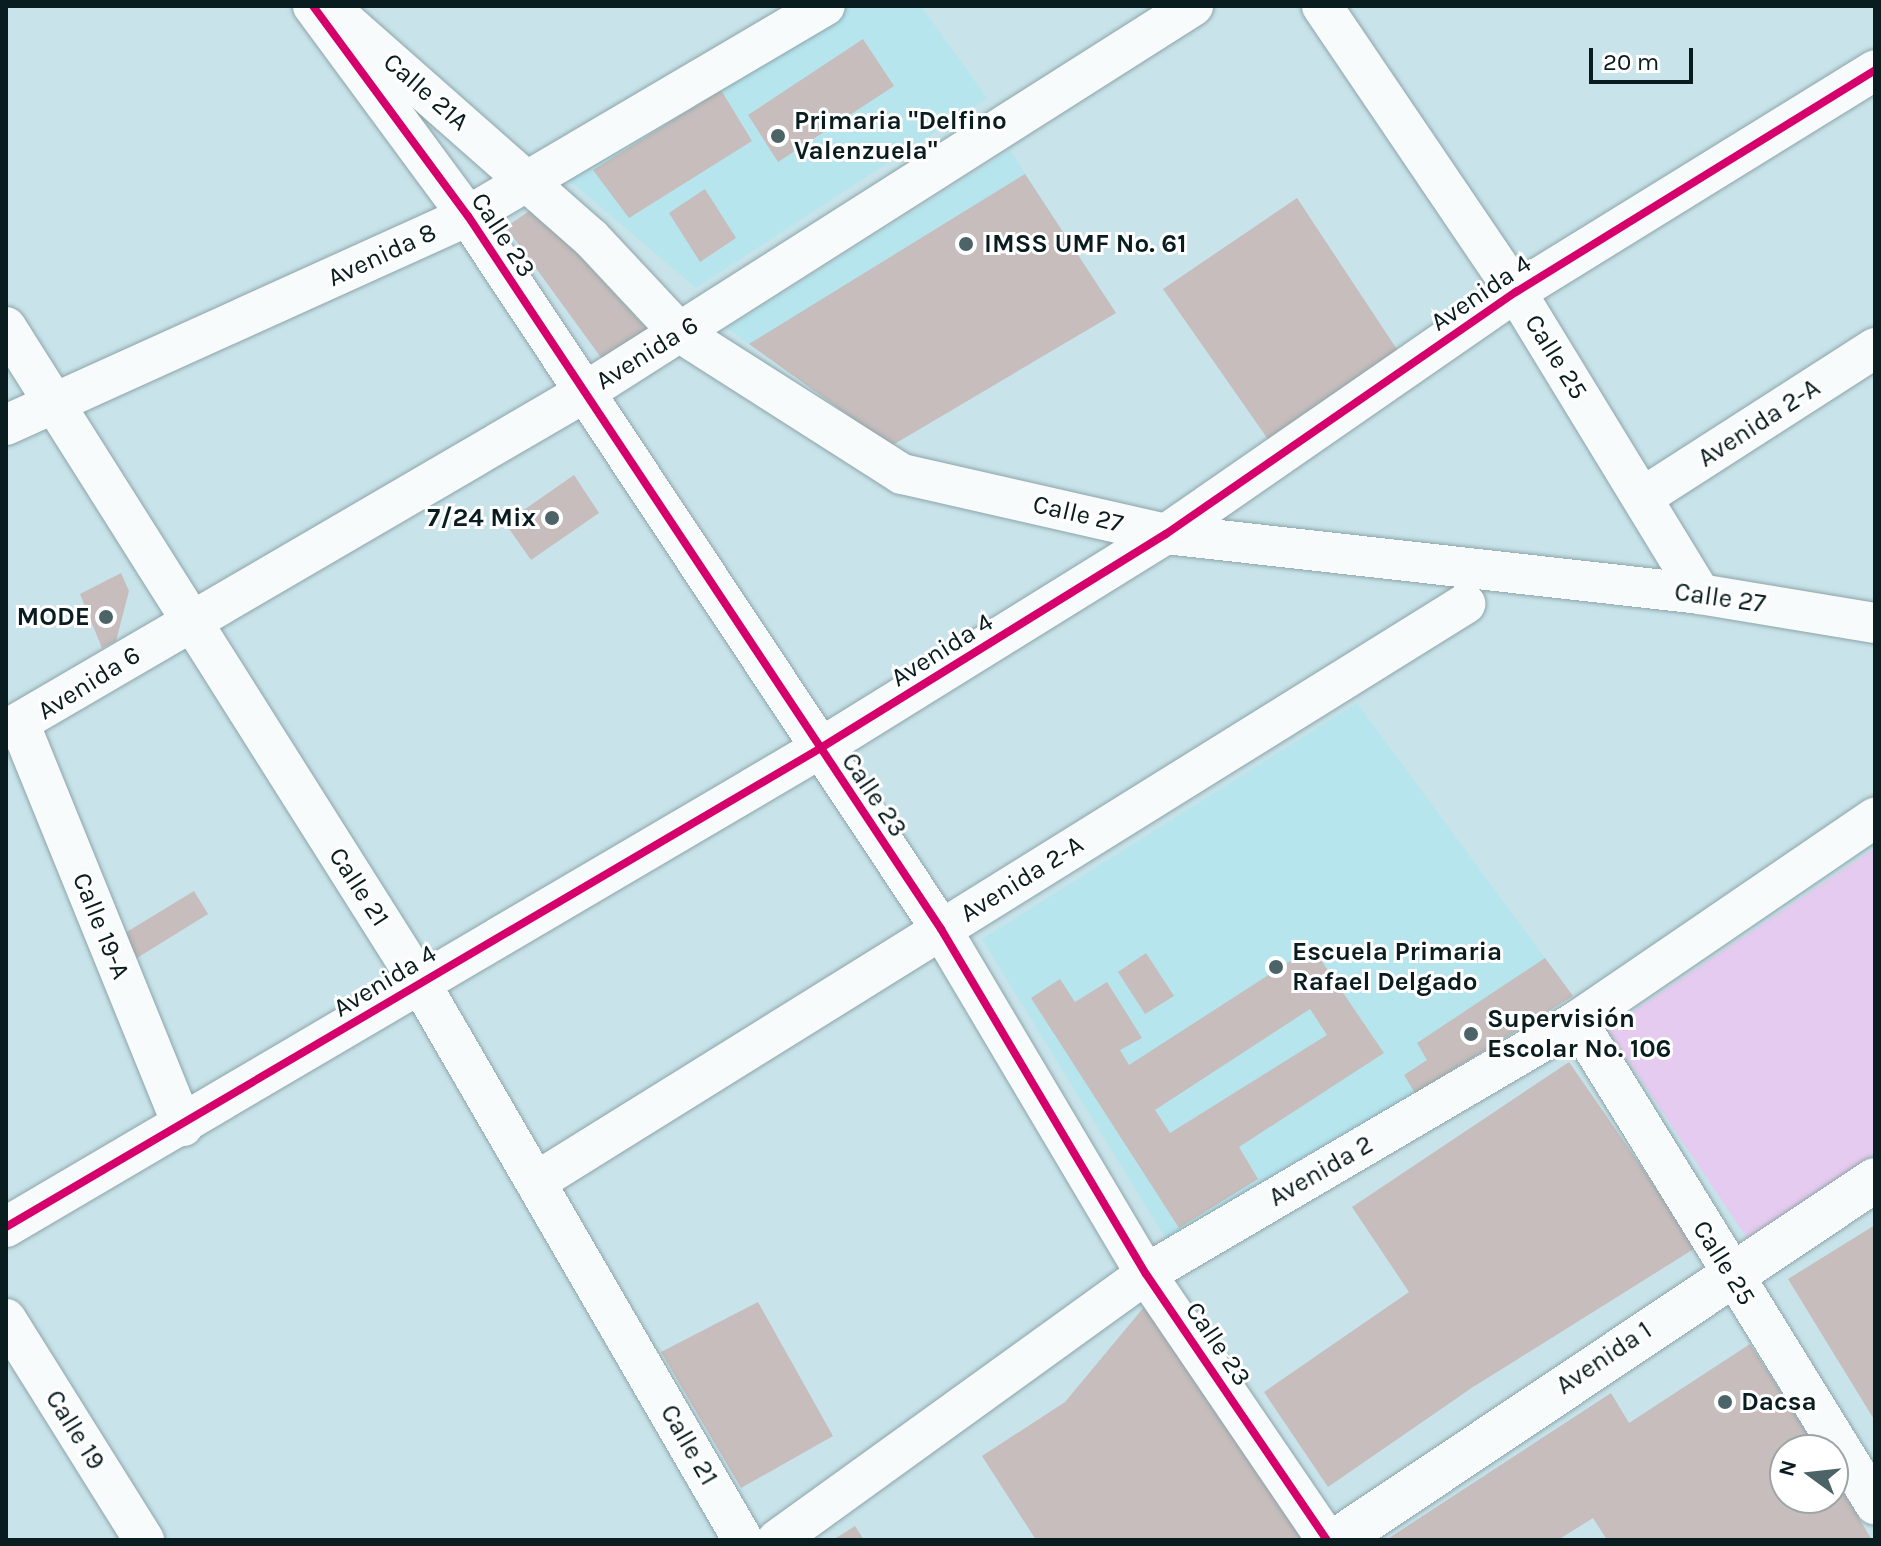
<!DOCTYPE html>
<meta charset="utf-8">
<style>
body{margin:0}
#map{position:relative;width:1881px;height:1546px;overflow:hidden;background:#c8e4ea;font-family:Karla,sans-serif}
div>[style]{position:absolute}
.built>*{inset:0;background:#b6e5ee}
.green>*{inset:0;background:#e5cbef}
.building>*{inset:0;background:#c6bdbc}
.roads{filter:drop-shadow(0 0 2px #8ea4a9) drop-shadow(0 0 2px #8ea4a9)}
.minor>*{height:40px;margin:-20px;padding:0 20px;transform-origin:20px;border-radius:20px;background:#f7fbfc}
.secondary>*{height:44px;margin:-22px;padding:0 22px;transform-origin:22px;border-radius:22px;background:#f7fbfc}
.cycleway>*{height:8px;margin:-4px;padding:0 4px;transform-origin:4px;border-radius:4px;background:#d6006c}
.dots>*{width:22px;height:22px;translate:-50% -50%;box-sizing:border-box;border:4px solid #fff;border-radius:50%}
span{translate:-50% -50%;white-space:nowrap;text-align:center;line-height:1.15;-webkit-text-stroke:6px #fff;paint-order:stroke}
.street-label{font-size:26px;color:#091d21}
.poi-label{font-size:26px;color:#091d21;font-weight:700}
.left{translate:0 -50%;text-align:left}
.right{translate:-100% -50%;text-align:right}
.frame{position:absolute;inset:0;border:8px solid #091d21;pointer-events:none}
.north{position:absolute;left:1769px;top:1434px;width:80px;height:80px;box-sizing:border-box;background:#fff;border:2px solid #9da5a6;border-radius:50%;rotate:285deg;font-size:22px;font-weight:700;line-height:32px;text-align:center;color:#091d21}
.north::after{content:'';display:block;margin:auto;width:28px;height:36px;background:#4c6367;clip-path:polygon(50% 0,100% 100%,50% 72%,0 100%)}
.scale{position:absolute;left:1589px;top:48px;width:104px;height:36px;box-sizing:border-box;border:4px solid #091d21;border-top:0;padding-left:10px;font-size:24px;line-height:28px;white-space:nowrap;color:#091d21;-webkit-text-stroke:6px #fff;paint-order:stroke}
</style>
<div id="map">
<div class="built">
<div style="clip-path:polygon(851px 6px,921px 6px,987px 98px,696px 288px,563px 175px)"></div>
<div style="clip-path:polygon(1010px 150px,1116px 313px,891px 446px,727px 328px)"></div>
<div style="clip-path:polygon(1357px 703px,1573px 996px,1169px 1244px,982px 939px)"></div>
</div>
<div class="green">
<div style="clip-path:polygon(1875px 848px,1875px 1154px,1747px 1238px,1607px 1029px)"></div>
</div>
<div class="building">
<div style="clip-path:polygon(863px 39px,894px 86px,778px 162px,748px 115px)"></div>
<div style="clip-path:polygon(721px 90px,752px 141px,629px 218px,593px 170px)"></div>
<div style="clip-path:polygon(1025px 174px,1116px 313px,891px 446px,749px 344px)"></div>
<div style="clip-path:polygon(705px 189px,736px 238px,700px 262px,669px 213px)"></div>
<div style="clip-path:polygon(1297px 198px,1402px 357px,1272px 445px,1163px 289px)"></div>
<div style="clip-path:polygon(535px 207px,649px 331px,605px 363px,506px 227px)"></div>
<div style="clip-path:polygon(574px 475px,599px 513px,531px 560px,505px 523px)"></div>
<div style="clip-path:polygon(121px 573px,129px 591px,116px 641px,102px 648px,80px 594px)"></div>
<div style="clip-path:polygon(194px 891px,208px 914px,137px 958px,125px 933px)"></div>
<div style="clip-path:polygon(evenodd,1312px 947px,1384px 1053px,1239px 1147px,1258px 1179px,1179px 1228px,1031px 998px,1060px 979px,1075px 1002px,1107px 982px,1142px 1038px,1120px 1050px,1129px 1065px,1312px 947px,1310px 1009px,1327px 1035px,1170px 1133px,1155px 1110px,1310px 1009px)"></div>
<div style="clip-path:polygon(1146px 953px,1174px 996px,1145px 1014px,1118px 972px)"></div>
<div style="clip-path:polygon(1545px 958px,1573px 996px,1415px 1093px,1404px 1075px,1427px 1060px,1417px 1043px)"></div>
<div style="clip-path:polygon(1569px 1062px,1697px 1247px,1473px 1387px,1328px 1487px,1264px 1392px,1409px 1292px,1352px 1207px)"></div>
<div style="clip-path:polygon(1875px 1225px,1875px 1421px,1788px 1279px)"></div>
<div style="clip-path:polygon(1149px 1301px,1304px 1540px,1036px 1540px,982px 1456px,1065px 1402px)"></div>
<div style="clip-path:polygon(758px 1302px,833px 1436px,741px 1488px,661px 1352px)"></div>
<div style="clip-path:polygon(1750px 1344px,1819px 1450px,1785px 1450px,1785px 1498px,1833px 1498px,1833px 1474px,1872px 1540px,1607px 1540px,1593px 1518px,1558px 1540px,1386px 1540px,1611px 1393px,1629px 1423px)"></div>
<div style="clip-path:polygon(855px 1526px,864px 1540px,833px 1540px)"></div>
</div>
<div class="roads">
<div class="minor">
<div style="left:313px;top:6px;width:261px;rotate:53.6deg"></div>
<div style="left:468px;top:216px;width:856px;rotate:56.44deg"></div>
<div style="left:941px;top:929px;width:401px;rotate:59.3deg"></div>
<div style="left:1146px;top:1274px;width:322px;rotate:55.8deg"></div>
<div style="left:1322px;top:6px;width:346px;rotate:55.9deg"></div>
<div style="left:1516px;top:292px;width:354px;rotate:58.6deg"></div>
<div style="left:347px;top:23px;width:325px;rotate:41.4deg"></div>
<div style="left:591px;top:238px;width:129px;rotate:46.9deg"></div>
<div style="left:679px;top:332px;width:264px;rotate:32.5deg"></div>
<div style="left:902px;top:474px;width:271px;rotate:12.8deg"></div>
<div style="left:1166px;top:534px;width:537px;rotate:6.41deg"></div>
<div style="left:1700px;top:594px;width:177px;rotate:9.4deg"></div>
<div style="left:6px;top:327px;width:776px;rotate:57.74deg"></div>
<div style="left:420px;top:983px;width:644px;rotate:59.89deg"></div>
<div style="left:6px;top:425px;width:507px;rotate:-24.34deg"></div>
<div style="left:468px;top:216px;width:414px;rotate:-30.5deg"></div>
<div style="left:1643px;top:497px;width:276px;rotate:-32.7deg"></div>
<div style="left:20px;top:725px;width:433px;rotate:67.9deg"></div>
<div style="left:6px;top:730px;width:667px;rotate:-30.26deg"></div>
<div style="left:582px;top:394px;width:724px;rotate:-32.42deg"></div>
<div style="left:1577px;top:1021px;width:568px;rotate:58.33deg"></div>
<div style="left:539px;top:1180px;width:1091px;rotate:-31.88deg"></div>
<div style="left:6px;top:1227px;width:943px;rotate:-30.45deg"></div>
<div style="left:819px;top:749px;width:408px;rotate:-31.8deg"></div>
<div style="left:1166px;top:534px;width:426px;rotate:-34.7deg"></div>
<div style="left:1516px;top:292px;width:422px;rotate:-31.7deg"></div>
<div style="left:6px;top:1319px;width:261px;rotate:58deg"></div>
<div style="left:777px;top:1540px;width:455px;rotate:-35.8deg"></div>
<div style="left:1146px;top:1274px;width:500px;rotate:-30.4deg"></div>
<div style="left:1577px;top:1021px;width:361px;rotate:-34.3deg"></div>
</div>
<div class="secondary">
<div style="left:1337px;top:1540px;width:647px;rotate:-33.79deg"></div>
</div>
</div>
<div class="cycleway">
<div style="left:313px;top:6px;width:261px;rotate:53.6deg"></div>
<div style="left:468px;top:216px;width:856px;rotate:56.44deg"></div>
<div style="left:941px;top:929px;width:401px;rotate:59.3deg"></div>
<div style="left:1146px;top:1274px;width:322px;rotate:55.8deg"></div>
<div style="left:6px;top:1227px;width:943px;rotate:-30.45deg"></div>
<div style="left:819px;top:749px;width:408px;rotate:-31.8deg"></div>
<div style="left:1166px;top:534px;width:426px;rotate:-34.7deg"></div>
<div style="left:1516px;top:292px;width:422px;rotate:-31.7deg"></div>
</div>
<div class="dots">
<div style="left:778px;top:136px;background:#4c6367"></div>
<div style="left:966px;top:244px;background:#4c6367"></div>
<div style="left:552px;top:518px;background:#4c6367"></div>
<div style="left:106px;top:617px;background:#4c6367"></div>
<div style="left:1276px;top:967px;background:#4c6367"></div>
<div style="left:1471px;top:1034px;background:#4c6367"></div>
<div style="left:1725px;top:1402px;background:#4c6367"></div>
</div>
<div class="street-label">
<span style="left:426px;top:92px;rotate:41deg">Calle 21A</span>
<span style="left:503px;top:235px;rotate:57deg">Calle 23</span>
<span style="left:382px;top:255px;rotate:-25deg">Avenida 8</span>
<span style="left:1481px;top:293px;rotate:-34deg">Avenida 4</span>
<span style="left:647px;top:353px;rotate:-32deg">Avenida 6</span>
<span style="left:1556px;top:357px;rotate:58deg">Calle 25</span>
<span style="left:1759px;top:423px;rotate:-33deg">Avenida 2-A</span>
<span style="left:1078px;top:514px;rotate:13deg">Calle 27</span>
<span style="left:1720px;top:598px;rotate:8deg">Calle 27</span>
<span style="left:942px;top:650px;rotate:-32deg">Avenida 4</span>
<span style="left:89px;top:683px;rotate:-32deg">Avenida 6</span>
<span style="left:874px;top:795px;rotate:56deg">Calle 23</span>
<span style="left:1022px;top:879px;rotate:-32deg">Avenida 2-A</span>
<span style="left:359px;top:887px;rotate:57deg">Calle 21</span>
<span style="left:101px;top:926px;rotate:68deg">Calle 19-A</span>
<span style="left:385px;top:981px;rotate:-31deg">Avenida 4</span>
<span style="left:1321px;top:1171px;rotate:-30deg">Avenida 2</span>
<span style="left:1724px;top:1263px;rotate:58deg">Calle 25</span>
<span style="left:1218px;top:1344px;rotate:56deg">Calle 23</span>
<span style="left:1604px;top:1358px;rotate:-34deg">Avenida 1</span>
<span style="left:75px;top:1430px;rotate:58deg">Calle 19</span>
<span style="left:689px;top:1445px;rotate:60deg">Calle 21</span>
</div>
<div class="poi-label">
<span class="left" style="left:794px;top:136px">Primaria "Delfino<br>Valenzuela"</span>
<span class="left" style="left:984px;top:244px">IMSS UMF No. 61</span>
<span class="right" style="left:536px;top:518px">7/24 Mix</span>
<span class="right" style="left:90px;top:617px">MODE</span>
<span class="left" style="left:1292px;top:967px">Escuela Primaria<br>Rafael Delgado</span>
<span class="left" style="left:1487px;top:1034px">Supervisión<br>Escolar No. 106</span>
<span class="left" style="left:1741px;top:1402px">Dacsa</span>
</div>
<div class="frame"></div>
<div class="north">N</div>
<div class="scale">20 m</div>
</div>
